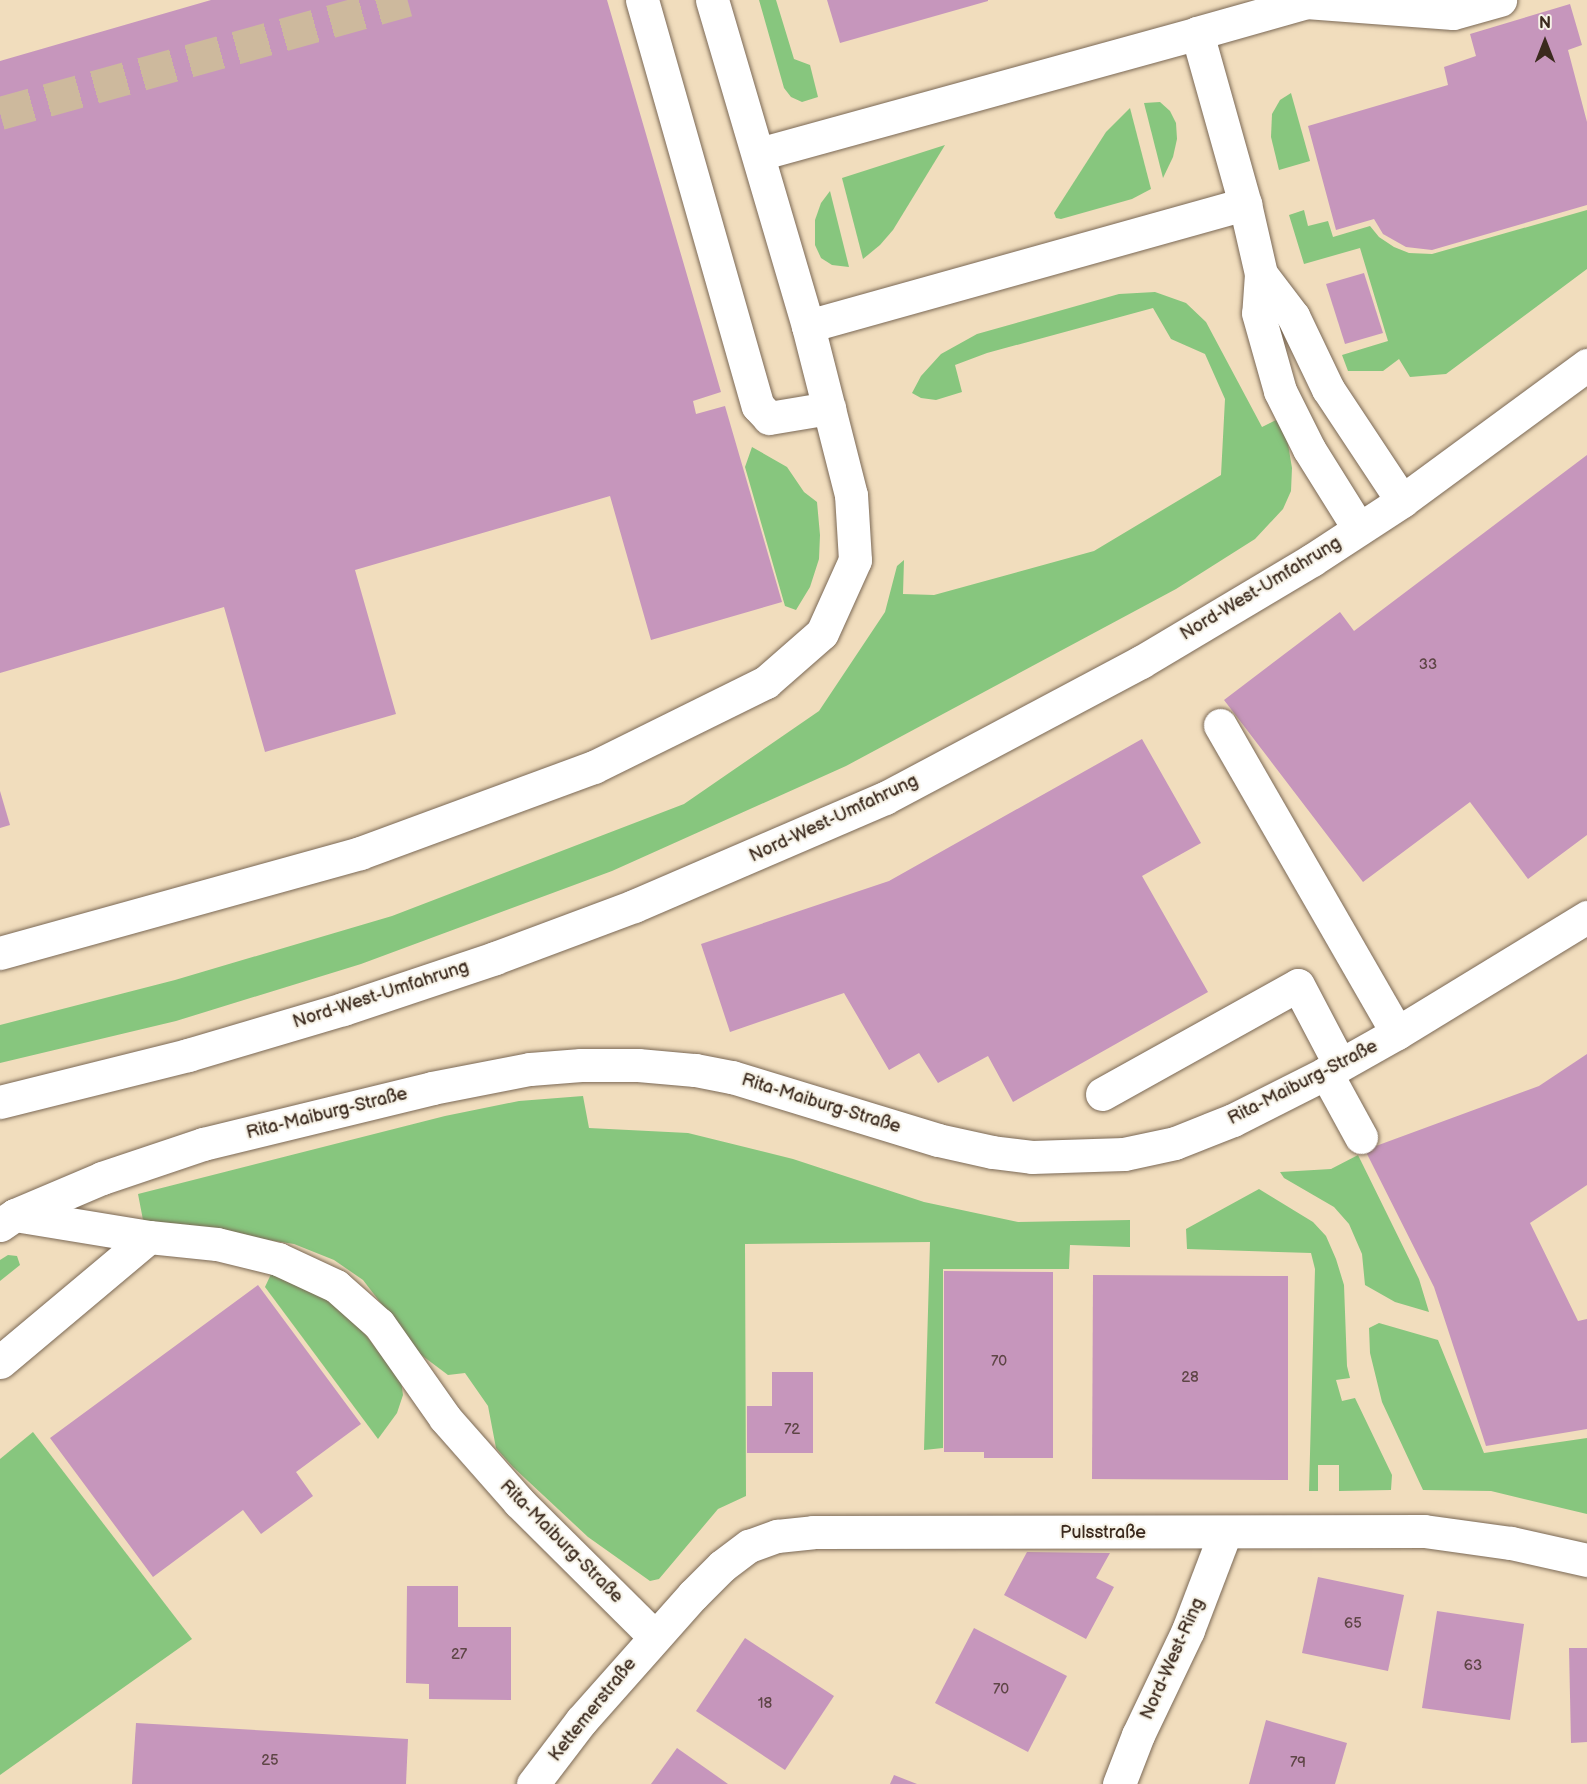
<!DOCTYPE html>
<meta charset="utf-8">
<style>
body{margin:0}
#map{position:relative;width:1587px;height:1784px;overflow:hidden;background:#f1ddbd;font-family:"Balsamiq Sans",sans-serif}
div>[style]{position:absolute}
.green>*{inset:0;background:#87c67e}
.building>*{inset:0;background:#c696bc}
.minor-tunnel>*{height:33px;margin-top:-16.5px;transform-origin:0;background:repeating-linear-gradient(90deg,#cdb99d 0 33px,transparent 0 49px)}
.roads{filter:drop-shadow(0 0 2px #7b6956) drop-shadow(0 0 2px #7b6956)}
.minor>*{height:33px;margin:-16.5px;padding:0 16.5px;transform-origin:16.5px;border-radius:16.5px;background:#fff}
.major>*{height:33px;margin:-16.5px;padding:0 16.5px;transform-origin:16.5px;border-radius:16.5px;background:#fff}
span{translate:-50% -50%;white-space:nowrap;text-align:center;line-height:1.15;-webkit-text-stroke:4.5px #f7f3e8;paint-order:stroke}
.number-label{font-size:15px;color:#5e4546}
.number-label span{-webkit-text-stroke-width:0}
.street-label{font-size:18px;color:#3b2a1e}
.north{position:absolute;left:1515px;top:12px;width:60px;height:60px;-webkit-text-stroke:4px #f7f3e8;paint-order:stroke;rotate:0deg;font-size:16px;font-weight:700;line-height:24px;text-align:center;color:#3b2a1e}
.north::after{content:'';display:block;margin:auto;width:21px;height:27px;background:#3b2a1e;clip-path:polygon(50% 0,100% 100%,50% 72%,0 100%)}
</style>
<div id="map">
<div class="green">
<div style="clip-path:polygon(759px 0,776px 0,794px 59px,810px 65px,818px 97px,802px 102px,791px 97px,784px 88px)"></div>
<div style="clip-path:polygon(1291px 93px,1310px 161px,1279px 170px,1271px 137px,1272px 114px,1280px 100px)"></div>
<div style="clip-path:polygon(1160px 102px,1170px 111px,1176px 123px,1177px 139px,1173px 157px,1163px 178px,1144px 103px)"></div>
<div style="clip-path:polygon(1130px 108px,1151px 189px,1132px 199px,1061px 219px,1056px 218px,1054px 213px,1106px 132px)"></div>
<div style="clip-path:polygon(945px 145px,893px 230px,880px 245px,863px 259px,842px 178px)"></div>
<div style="clip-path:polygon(830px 191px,849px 267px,832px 265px,821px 258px,815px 245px,815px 220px,821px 203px)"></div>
<div style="clip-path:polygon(1304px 210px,1308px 226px,1328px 221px,1333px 237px,1370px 226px,1379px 237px,1394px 247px,1409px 253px,1432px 254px,1587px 210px,1587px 269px,1446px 374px,1410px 377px,1399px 359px,1383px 371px,1348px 371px,1342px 355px,1388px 341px,1360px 248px,1304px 264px,1289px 215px)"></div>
<div style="clip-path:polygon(1155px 292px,1186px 303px,1206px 322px,1262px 427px,1278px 419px,1288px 444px,1292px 468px,1291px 491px,1283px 509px,1255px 539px,1176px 589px,846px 766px,612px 871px,361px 964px,176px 1021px,0 1063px,0 1025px,175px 980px,392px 916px,684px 804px,819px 711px,885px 612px,897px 566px,904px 560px,903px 594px,934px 595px,1094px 551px,1221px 475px,1225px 399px,1205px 354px,1171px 339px,1153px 308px,987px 353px,955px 365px,962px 392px,936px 400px,921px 398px,912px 393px,921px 376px,941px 354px,977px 334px,1119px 294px)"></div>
<div style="clip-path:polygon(752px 447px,787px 467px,804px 492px,817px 502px,820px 535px,819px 559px,810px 587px,796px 610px,785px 606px,745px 467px)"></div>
<div style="clip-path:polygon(583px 1096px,589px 1128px,688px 1133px,793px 1159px,924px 1202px,1018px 1222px,1130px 1220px,1130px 1247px,1070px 1245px,1069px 1269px,943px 1269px,943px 1448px,924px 1450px,930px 1242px,745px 1244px,746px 1496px,718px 1509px,659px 1579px,650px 1581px,588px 1537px,513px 1467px,496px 1448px,488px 1406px,465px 1373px,448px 1375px,420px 1354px,363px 1280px,334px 1260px,294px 1244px,143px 1220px,138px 1194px,445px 1116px,519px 1101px)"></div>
<div style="clip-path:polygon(1358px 1155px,1419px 1279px,1429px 1312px,1395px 1302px,1365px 1285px,1362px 1254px,1349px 1224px,1334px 1207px,1284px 1178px,1280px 1172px,1331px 1169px)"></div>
<div style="clip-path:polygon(1259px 1189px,1313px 1222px,1326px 1236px,1336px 1259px,1344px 1285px,1347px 1366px,1350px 1378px,1336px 1380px,1342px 1401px,1355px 1398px,1392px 1475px,1391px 1490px,1339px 1491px,1339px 1465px,1318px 1465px,1318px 1491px,1309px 1491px,1315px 1269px,1311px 1253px,1187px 1249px,1186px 1229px)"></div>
<div style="clip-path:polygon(8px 1255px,17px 1256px,20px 1265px,0 1281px,0 1260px)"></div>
<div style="clip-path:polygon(272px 1272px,330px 1299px,358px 1325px,401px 1381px,403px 1395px,397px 1413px,378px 1439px,265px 1287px)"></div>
<div style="clip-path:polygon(1379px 1323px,1438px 1340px,1484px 1453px,1587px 1438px,1587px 1514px,1491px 1491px,1423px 1490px,1382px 1402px,1370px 1353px,1369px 1328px)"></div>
<div style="clip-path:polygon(33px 1432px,192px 1639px,0 1775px,0 1459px)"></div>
</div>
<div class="building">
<div style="clip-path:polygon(211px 0,607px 0,721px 392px,693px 401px,696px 414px,725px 406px,782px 602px,651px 640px,610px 496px,355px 570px,396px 714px,330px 733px,265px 752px,224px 607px,0 673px,0 61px)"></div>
<div style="clip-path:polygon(827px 0,988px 0,988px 1px,840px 43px)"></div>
<div style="clip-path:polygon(1570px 4px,1582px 45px,1568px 50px,1587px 122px,1587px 205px,1432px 250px,1406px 247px,1383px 234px,1374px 219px,1336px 230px,1308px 126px,1448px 85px,1444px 67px,1476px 56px,1470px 34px)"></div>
<div style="clip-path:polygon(1364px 273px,1383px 333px,1345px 344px,1326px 284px)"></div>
<div style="clip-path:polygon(1587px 455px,1587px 835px,1528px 879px,1470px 802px,1363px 882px,1224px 700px,1340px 612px,1354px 631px)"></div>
<div style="clip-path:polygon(1142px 739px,1201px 843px,1142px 876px,1208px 992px,1013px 1102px,988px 1056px,938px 1083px,919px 1053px,889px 1070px,844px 993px,730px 1032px,701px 944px,889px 881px)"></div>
<div style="clip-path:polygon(0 791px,10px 825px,0 828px)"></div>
<div style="clip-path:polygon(1587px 1054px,1587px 1185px,1530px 1223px,1578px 1321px,1587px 1319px,1587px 1429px,1486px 1446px,1434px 1287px,1365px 1150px,1539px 1086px)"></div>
<div style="clip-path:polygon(944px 1271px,1053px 1272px,1053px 1458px,984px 1458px,984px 1452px,944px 1452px)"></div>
<div style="clip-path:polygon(1093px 1275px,1288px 1276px,1288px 1480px,1092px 1479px)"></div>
<div style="clip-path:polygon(258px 1285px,361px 1424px,296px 1472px,313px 1496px,261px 1534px,243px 1510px,153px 1577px,50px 1438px)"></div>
<div style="clip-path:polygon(772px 1372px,813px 1372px,813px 1453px,747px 1453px,747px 1406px,772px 1406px)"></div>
<div style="clip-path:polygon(1027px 1552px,1110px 1553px,1096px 1578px,1114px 1587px,1086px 1639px,1004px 1595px)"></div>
<div style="clip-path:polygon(1318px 1577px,1404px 1595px,1388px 1671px,1302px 1653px)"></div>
<div style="clip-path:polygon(407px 1586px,458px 1586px,458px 1627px,511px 1627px,511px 1700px,429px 1699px,429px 1684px,406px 1683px)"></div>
<div style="clip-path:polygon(1437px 1611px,1524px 1624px,1510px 1720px,1422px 1708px)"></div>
<div style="clip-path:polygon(974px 1628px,1067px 1676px,1028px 1752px,935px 1703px)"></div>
<div style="clip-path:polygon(745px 1638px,834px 1696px,785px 1770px,696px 1711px)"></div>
<div style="clip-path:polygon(1569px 1648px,1587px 1648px,1587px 1742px,1571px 1743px)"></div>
<div style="clip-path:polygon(1266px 1720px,1347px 1743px,1335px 1784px,1249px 1784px)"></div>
<div style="clip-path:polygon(136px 1723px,408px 1739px,406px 1784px,132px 1784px)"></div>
<div style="clip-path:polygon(677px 1748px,728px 1784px,651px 1784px)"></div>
<div style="clip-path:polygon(894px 1775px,917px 1784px,890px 1784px)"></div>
</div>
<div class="minor-tunnel">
<div style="left:0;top:113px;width:423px;rotate:-15.5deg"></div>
</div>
<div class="roads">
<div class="minor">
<div style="left:642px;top:0;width:422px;rotate:74.1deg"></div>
<div style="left:758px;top:406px;width:16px;rotate:47deg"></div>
<div style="left:769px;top:418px;width:61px;rotate:-9.5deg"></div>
<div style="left:712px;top:0;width:340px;rotate:73.6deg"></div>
<div style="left:808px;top:326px;width:454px;rotate:-15.6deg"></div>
<div style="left:1306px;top:2px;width:147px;rotate:4.3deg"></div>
<div style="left:1453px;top:13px;width:49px;rotate:-15.5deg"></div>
<div style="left:1197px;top:33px;width:122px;rotate:-15.8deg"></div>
<div style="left:759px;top:154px;width:454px;rotate:-15.4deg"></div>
<div style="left:1197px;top:33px;width:178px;rotate:74.3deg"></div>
<div style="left:1245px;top:204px;width:72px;rotate:77.1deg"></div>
<div style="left:1261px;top:274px;width:39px;rotate:94deg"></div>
<div style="left:1258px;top:313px;width:81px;rotate:74.2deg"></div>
<div style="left:1280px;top:391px;width:65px;rotate:63.4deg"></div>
<div style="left:1309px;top:449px;width:94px;rotate:58deg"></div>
<div style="left:1261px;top:274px;width:53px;rotate:52.7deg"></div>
<div style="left:1293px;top:316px;width:81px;rotate:64.4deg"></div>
<div style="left:1328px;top:389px;width:134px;rotate:56.5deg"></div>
<div style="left:1220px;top:725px;width:355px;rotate:60.1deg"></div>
<div style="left:0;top:953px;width:374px;rotate:-15.5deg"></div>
<div style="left:360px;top:853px;width:249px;rotate:-20.2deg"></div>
<div style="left:594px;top:767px;width:192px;rotate:-26.3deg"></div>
<div style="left:766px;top:682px;width:74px;rotate:-41.2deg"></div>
<div style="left:822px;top:633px;width:80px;rotate:-65.7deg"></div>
<div style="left:855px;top:560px;width:65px;rotate:-93.5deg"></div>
<div style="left:851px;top:495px;width:174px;rotate:-104.3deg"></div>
<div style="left:1326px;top:1073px;width:73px;rotate:61.3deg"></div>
<div style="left:1102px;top:1094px;width:224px;rotate:-29.1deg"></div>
<div style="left:1298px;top:985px;width:90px;rotate:62.3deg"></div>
<div style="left:15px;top:1215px;width:136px;rotate:9.3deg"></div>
<div style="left:149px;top:1237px;width:68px;rotate:5.9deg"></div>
<div style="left:217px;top:1244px;width:63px;rotate:13.8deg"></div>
<div style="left:278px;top:1259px;width:64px;rotate:25deg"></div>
<div style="left:336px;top:1286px;width:57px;rotate:41.5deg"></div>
<div style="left:379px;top:1324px;width:115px;rotate:54.9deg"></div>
<div style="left:445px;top:1418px;width:112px;rotate:48.6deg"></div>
<div style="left:519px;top:1502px;width:190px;rotate:44.8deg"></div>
<div style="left:0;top:1225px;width:18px;rotate:-34deg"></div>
<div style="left:15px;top:1215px;width:95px;rotate:-23deg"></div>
<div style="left:102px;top:1178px;width:107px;rotate:-18.6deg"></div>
<div style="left:203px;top:1144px;width:236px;rotate:-13.7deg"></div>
<div style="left:432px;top:1088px;width:100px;rotate:-11deg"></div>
<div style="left:530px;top:1069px;width:51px;rotate:-4.5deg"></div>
<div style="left:581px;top:1065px;width:57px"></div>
<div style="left:638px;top:1065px;width:57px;rotate:5deg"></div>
<div style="left:695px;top:1070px;width:38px;rotate:11deg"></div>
<div style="left:732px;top:1077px;width:215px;rotate:17deg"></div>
<div style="left:938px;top:1140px;width:55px;rotate:12.5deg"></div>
<div style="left:992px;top:1152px;width:40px;rotate:7.1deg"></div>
<div style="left:1032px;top:1157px;width:92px;rotate:-1.9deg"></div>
<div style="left:1124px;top:1154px;width:52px;rotate:-12.2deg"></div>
<div style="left:1175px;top:1143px;width:62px;rotate:-21.6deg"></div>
<div style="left:1233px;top:1120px;width:104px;rotate:-26.8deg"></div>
<div style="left:1326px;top:1073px;width:81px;rotate:-29.4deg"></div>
<div style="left:1397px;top:1033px;width:223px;rotate:-31.4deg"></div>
<div style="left:0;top:1362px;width:194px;rotate:-40deg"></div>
<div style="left:533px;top:1784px;width:79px;rotate:-52.7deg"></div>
<div style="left:581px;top:1721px;width:169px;rotate:-48.4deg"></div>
<div style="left:693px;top:1595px;width:41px;rotate:-45deg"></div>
<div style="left:722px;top:1566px;width:34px;rotate:-37deg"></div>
<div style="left:749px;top:1546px;width:30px;rotate:-20deg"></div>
<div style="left:777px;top:1536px;width:36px;rotate:-6deg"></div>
<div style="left:813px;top:1532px;width:611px;rotate:-0.09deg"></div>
<div style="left:1424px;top:1531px;width:88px;rotate:7.9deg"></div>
<div style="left:1511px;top:1543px;width:78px;rotate:12.6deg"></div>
<div style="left:1119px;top:1784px;width:53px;rotate:-68.8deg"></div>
<div style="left:1138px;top:1735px;width:116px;rotate:-64.5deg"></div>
<div style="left:1188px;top:1630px;width:104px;rotate:-69.1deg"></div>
</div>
<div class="major">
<div style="left:0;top:1102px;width:194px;rotate:-14deg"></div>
<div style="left:188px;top:1055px;width:162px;rotate:-16.5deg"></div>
<div style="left:343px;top:1009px;width:160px;rotate:-18.5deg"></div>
<div style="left:495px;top:958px;width:148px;rotate:-20.5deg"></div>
<div style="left:634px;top:906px;width:273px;rotate:-23.3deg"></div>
<div style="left:885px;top:798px;width:290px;rotate:-28deg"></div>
<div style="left:1141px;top:662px;width:199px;rotate:-30.8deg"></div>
<div style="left:1312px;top:560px;width:108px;rotate:-33.2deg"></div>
<div style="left:1402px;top:501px;width:230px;rotate:-36.3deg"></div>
</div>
</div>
<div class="number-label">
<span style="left:1428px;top:665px">33</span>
<span style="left:999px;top:1362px">70</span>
<span style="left:1190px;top:1378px">28</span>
<span style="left:792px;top:1430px">72</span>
<span style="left:1353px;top:1624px">65</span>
<span style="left:459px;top:1655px">27</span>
<span style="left:1473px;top:1666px">63</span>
<span style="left:1001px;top:1690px">70</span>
<span style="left:765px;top:1704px">18</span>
<span style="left:270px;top:1761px">25</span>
<span style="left:1298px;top:1763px">79</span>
</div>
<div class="street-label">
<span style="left:1261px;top:589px;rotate:-31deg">Nord-West-Umfahrung</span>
<span style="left:834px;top:819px;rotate:-25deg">Nord-West-Umfahrung</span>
<span style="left:381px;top:995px;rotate:-18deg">Nord-West-Umfahrung</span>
<span style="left:1303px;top:1083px;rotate:-27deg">Rita-Maiburg-Straße</span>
<span style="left:821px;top:1104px;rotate:17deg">Rita-Maiburg-Straße</span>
<span style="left:327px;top:1114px;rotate:-14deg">Rita-Maiburg-Straße</span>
<span style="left:1103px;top:1533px">Pulsstraße</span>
<span style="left:561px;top:1542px;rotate:45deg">Rita-Maiburg-Straße</span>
<span style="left:1173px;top:1659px;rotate:-66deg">Nord-West-Ring</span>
<span style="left:593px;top:1710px;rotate:-51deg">Kettemerstraße</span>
</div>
<div class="north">N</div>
</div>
